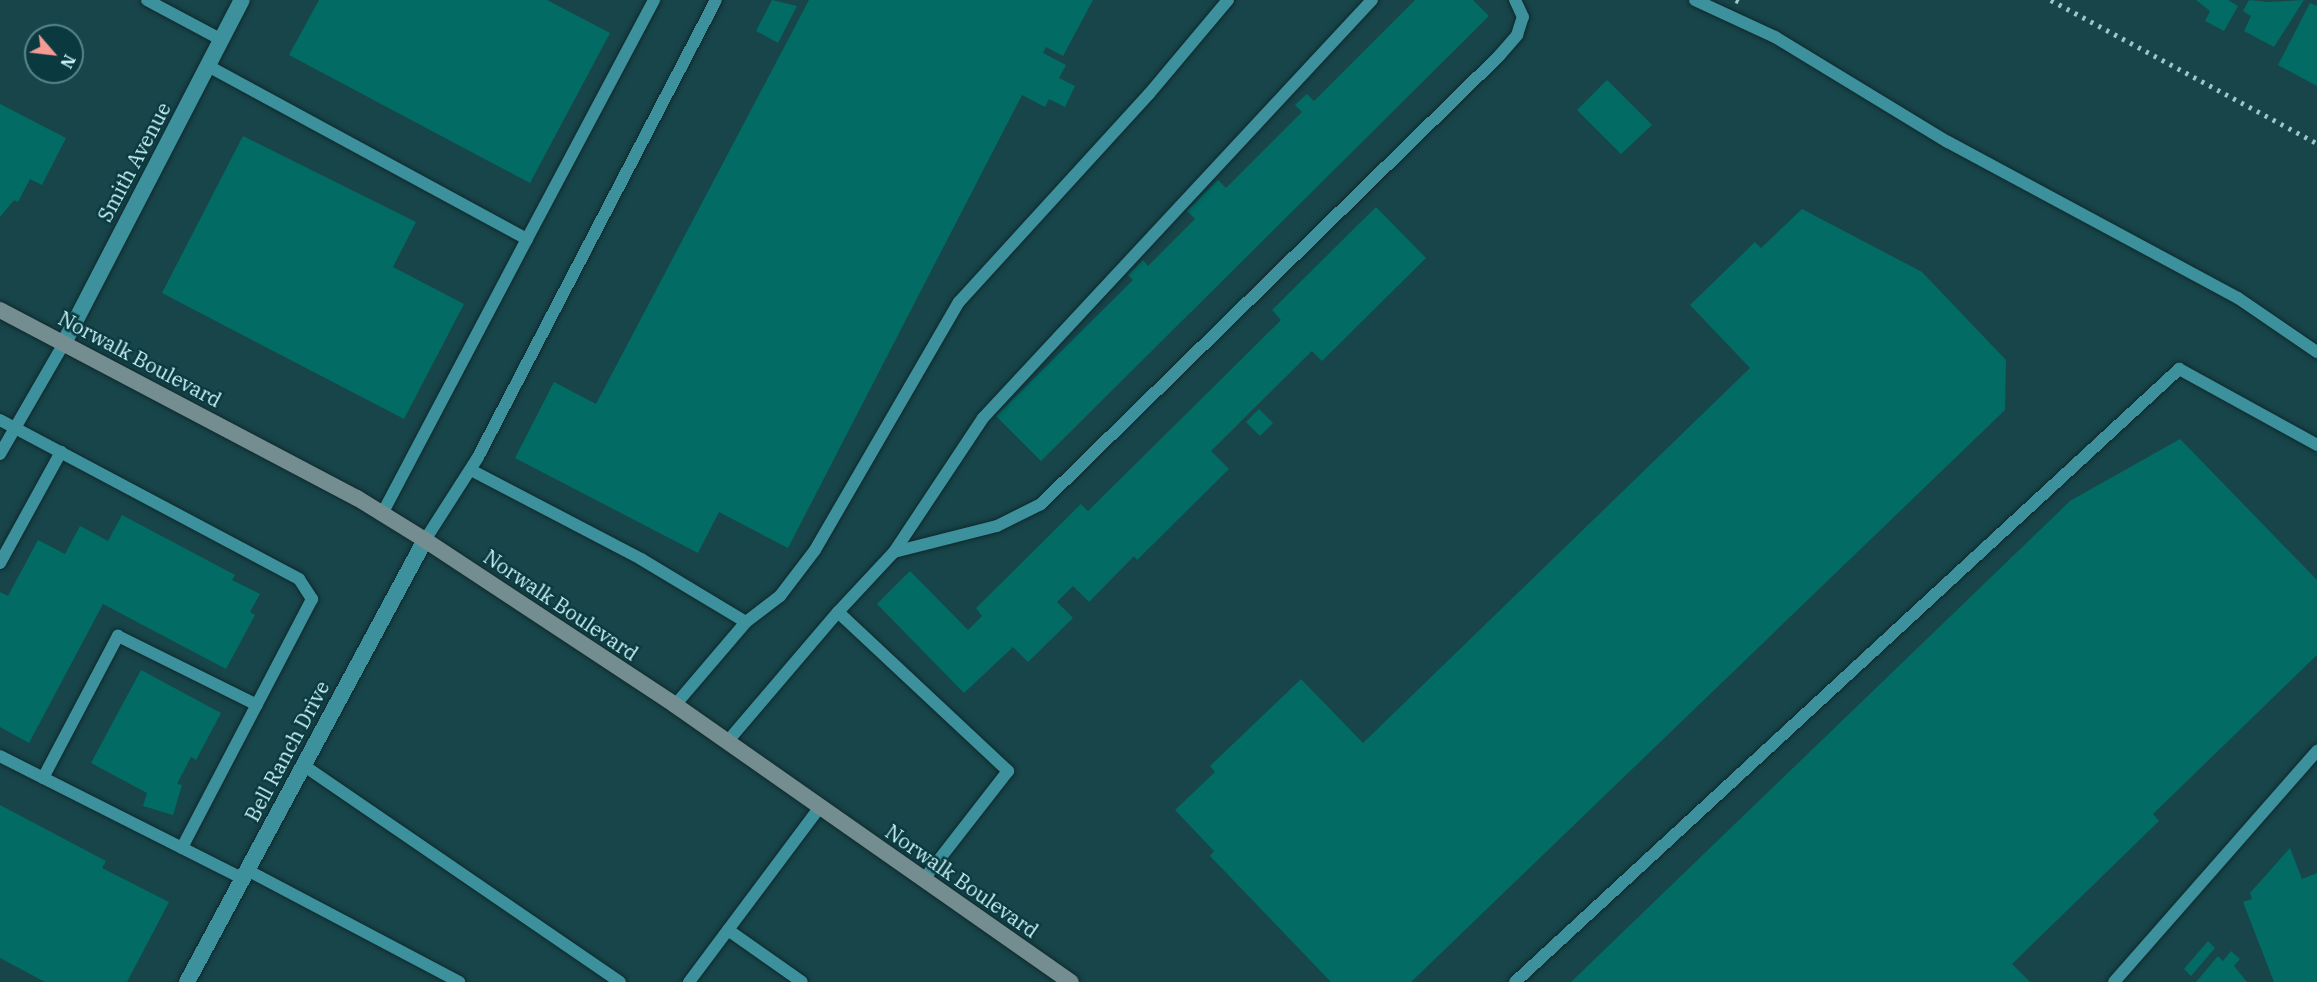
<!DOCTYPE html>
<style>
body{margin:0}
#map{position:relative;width:2317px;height:982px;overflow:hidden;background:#18454a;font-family:"IBM Plex Serif",serif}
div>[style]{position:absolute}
.building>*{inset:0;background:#026b64}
.roads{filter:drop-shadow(0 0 2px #0e292c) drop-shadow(0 0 2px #0e292c)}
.service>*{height:12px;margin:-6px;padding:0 6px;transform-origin:6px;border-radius:6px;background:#3c919c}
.minor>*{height:16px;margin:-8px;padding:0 8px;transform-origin:8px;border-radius:8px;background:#3c919c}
.secondary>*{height:16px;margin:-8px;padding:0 8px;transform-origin:8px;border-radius:8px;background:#738d91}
.rail>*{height:4.5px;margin-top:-2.25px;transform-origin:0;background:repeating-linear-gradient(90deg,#9fc8cd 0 3px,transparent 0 9px)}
span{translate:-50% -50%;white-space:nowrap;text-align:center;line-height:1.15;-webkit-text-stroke:5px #0a3a40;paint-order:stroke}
.street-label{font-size:20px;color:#cdf5fa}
.north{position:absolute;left:24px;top:24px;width:60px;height:60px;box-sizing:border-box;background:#0a3a40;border:2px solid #58858a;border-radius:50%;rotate:118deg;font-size:16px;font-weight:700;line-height:24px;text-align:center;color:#cdf5fa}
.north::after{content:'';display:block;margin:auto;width:21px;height:27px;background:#f59c92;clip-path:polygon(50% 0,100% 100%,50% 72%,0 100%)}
</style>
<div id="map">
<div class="building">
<div style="clip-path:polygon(319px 0,547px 0,610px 33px,530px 183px,289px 55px)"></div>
<div style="clip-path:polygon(772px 0,797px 6px,778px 43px,756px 31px)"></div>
<div style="clip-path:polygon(809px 0,1093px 0,1063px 56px,1046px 47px,1043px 53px,1066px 65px,1059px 78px,1075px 86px,1065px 107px,1049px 99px,1045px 107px,1022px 95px,788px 548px,719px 512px,698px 553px,515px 458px,554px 382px,596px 404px)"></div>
<div style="clip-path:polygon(1415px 0,1473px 0,1489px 16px,1041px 461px,996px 416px,1133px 280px,1128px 275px,1143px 260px,1148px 266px,1195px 219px,1187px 211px,1218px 180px,1226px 188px,1302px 112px,1295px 105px,1307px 94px,1314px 101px)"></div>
<div style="clip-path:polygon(2196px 0,2228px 0,2238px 6px,2224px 31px,2205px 21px,2210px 11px)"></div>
<div style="clip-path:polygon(2249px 0,2268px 2px,2304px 0,2274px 47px,2244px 31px,2251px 16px,2243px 11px)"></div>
<div style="clip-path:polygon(2310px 3px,2317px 6px,2317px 86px,2278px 65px)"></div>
<div style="clip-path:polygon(1607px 80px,1652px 125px,1621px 154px,1577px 110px)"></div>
<div style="clip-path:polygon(0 104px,66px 138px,42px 185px,30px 179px,18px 202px,14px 200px,0 217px)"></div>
<div style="clip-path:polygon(243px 136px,416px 222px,393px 267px,464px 304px,404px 419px,162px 293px)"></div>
<div style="clip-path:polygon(1376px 207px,1426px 258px,1322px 361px,1312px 351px,1211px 451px,1229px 469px,1137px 560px,1134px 556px,1089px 602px,1073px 586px,1057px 602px,1073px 618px,1028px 662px,1013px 647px,964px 693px,877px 604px,910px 571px,968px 630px,982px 616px,976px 608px,1081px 504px,1088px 511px,1281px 320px,1272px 310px)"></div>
<div style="clip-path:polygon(1802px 209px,1922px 272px,2006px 360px,2005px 410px,1411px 982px,1331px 982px,1210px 856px,1214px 851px,1175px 810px,1215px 772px,1210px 766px,1301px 679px,1363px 743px,1750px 368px,1690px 305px,1755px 242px,1761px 248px)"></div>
<div style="clip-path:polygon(1259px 409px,1273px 423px,1260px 436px,1246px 422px)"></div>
<div style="clip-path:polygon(2180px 439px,2317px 580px,2317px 655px,2153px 814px,2159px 821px,2012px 964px,2030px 982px,1571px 982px,2070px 501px)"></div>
<div style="clip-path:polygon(122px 515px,235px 575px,232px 580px,260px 594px,250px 612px,255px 615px,226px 669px,103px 604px,29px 743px,0 727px,0 592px,8px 596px,38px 540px,65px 554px,80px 526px,108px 541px)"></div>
<div style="clip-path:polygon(141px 670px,221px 713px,196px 760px,191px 757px,177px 784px,182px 785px,173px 815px,143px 806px,147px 793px,91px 763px)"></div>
<div style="clip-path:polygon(0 805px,106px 861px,102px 868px,169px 902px,127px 982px,45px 982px,0 958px)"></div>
<div style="clip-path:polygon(2290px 848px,2302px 879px,2317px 873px,2317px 982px,2274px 982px,2243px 902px,2252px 899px,2250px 893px)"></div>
<div style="clip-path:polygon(2208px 941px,2215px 948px,2191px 976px,2184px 969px)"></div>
<div style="clip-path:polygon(2231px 951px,2240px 959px,2234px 966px,2247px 982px,2196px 982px,2218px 956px,2223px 961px)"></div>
</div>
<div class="roads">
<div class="service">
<div style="left:147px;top:0;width:85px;rotate:28.1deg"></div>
<div style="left:1695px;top:0;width:88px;rotate:24.8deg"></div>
<div style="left:1775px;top:37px;width:202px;rotate:31.3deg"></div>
<div style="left:1948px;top:142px;width:329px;rotate:28.3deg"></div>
<div style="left:2238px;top:298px;width:96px;rotate:34.4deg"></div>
<div style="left:208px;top:66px;width:363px;rotate:28.5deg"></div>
<div style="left:527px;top:239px;width:271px;rotate:-62deg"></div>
<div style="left:0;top:420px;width:17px;rotate:28deg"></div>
<div style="left:15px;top:428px;width:98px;rotate:-60deg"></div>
<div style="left:0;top:454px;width:30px;rotate:-60deg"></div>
<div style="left:15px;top:428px;width:322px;rotate:28deg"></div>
<div style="left:299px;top:579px;width:24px;rotate:57deg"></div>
<div style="left:312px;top:599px;width:281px;rotate:117.6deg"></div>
<div style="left:471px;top:470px;width:192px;rotate:27.6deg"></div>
<div style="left:641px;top:559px;width:122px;rotate:31deg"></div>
<div style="left:746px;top:622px;width:109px;rotate:130.5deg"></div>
<div style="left:382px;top:514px;width:311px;rotate:-62.2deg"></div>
<div style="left:425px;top:540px;width:98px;rotate:-57.4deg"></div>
<div style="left:478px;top:457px;width:515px;rotate:-62.49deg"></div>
<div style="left:894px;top:552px;width:106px;rotate:-14.2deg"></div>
<div style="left:997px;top:526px;width:49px;rotate:-26.6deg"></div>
<div style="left:1041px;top:504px;width:641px;rotate:-44.37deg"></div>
<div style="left:1499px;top:56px;width:28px;rotate:-49deg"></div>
<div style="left:1517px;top:35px;width:19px;rotate:-72deg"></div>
<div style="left:1523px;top:17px;width:19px;rotate:-115deg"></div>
<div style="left:0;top:563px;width:127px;rotate:-61.2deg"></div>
<div style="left:838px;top:612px;width:82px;rotate:-47deg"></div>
<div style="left:894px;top:552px;width:161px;rotate:-56.4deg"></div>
<div style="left:983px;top:418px;width:571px;rotate:-47.06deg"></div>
<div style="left:746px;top:622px;width:43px;rotate:-37.4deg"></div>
<div style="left:780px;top:596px;width:58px;rotate:-52.7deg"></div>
<div style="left:815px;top:550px;width:287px;rotate:-59.9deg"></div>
<div style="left:959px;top:302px;width:282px;rotate:-47.6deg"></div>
<div style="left:1149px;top:94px;width:123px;rotate:-50deg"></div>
<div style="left:727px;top:742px;width:171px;rotate:-49.5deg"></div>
<div style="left:838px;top:612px;width:233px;rotate:43.1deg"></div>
<div style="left:1008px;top:771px;width:137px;rotate:127.9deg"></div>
<div style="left:0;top:756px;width:271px;rotate:26.8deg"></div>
<div style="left:303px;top:765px;width:384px;rotate:34.4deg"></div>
<div style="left:43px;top:778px;width:161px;rotate:-62.2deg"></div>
<div style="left:118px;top:636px;width:155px;rotate:26.4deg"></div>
<div style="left:247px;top:870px;width:240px;rotate:27.8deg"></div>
<div style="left:728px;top:930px;width:90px;rotate:35.1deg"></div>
<div style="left:689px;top:982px;width:219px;rotate:-53.2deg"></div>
<div style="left:1515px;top:982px;width:904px;rotate:-42.71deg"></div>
<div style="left:2179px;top:369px;width:158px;rotate:28.8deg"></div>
<div style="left:2114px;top:982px;width:308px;rotate:-48.7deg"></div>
</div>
<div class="minor">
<div style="left:64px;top:343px;width:386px;rotate:-62.6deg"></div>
<div style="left:187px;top:982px;width:502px;rotate:-61.7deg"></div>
</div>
<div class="secondary">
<div style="left:0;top:310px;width:403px;rotate:27.8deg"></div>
<div style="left:357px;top:498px;width:80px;rotate:31.7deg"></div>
<div style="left:425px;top:540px;width:300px;rotate:33.4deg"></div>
<div style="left:675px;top:705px;width:483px;rotate:35deg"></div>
</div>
</div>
<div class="rail">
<div style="left:1736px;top:0;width:4px;rotate:27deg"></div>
<div style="left:2051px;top:0;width:302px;rotate:28.3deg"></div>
</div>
<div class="street-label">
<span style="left:134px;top:162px;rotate:-62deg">Smith Avenue</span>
<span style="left:140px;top:359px;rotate:28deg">Norwalk Boulevard</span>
<span style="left:561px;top:605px;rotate:34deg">Norwalk Boulevard</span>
<span style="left:287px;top:751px;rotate:-62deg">Bell Ranch Drive</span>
<span style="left:962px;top:881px;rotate:35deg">Norwalk Boulevard</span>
</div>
<div class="north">N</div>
</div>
